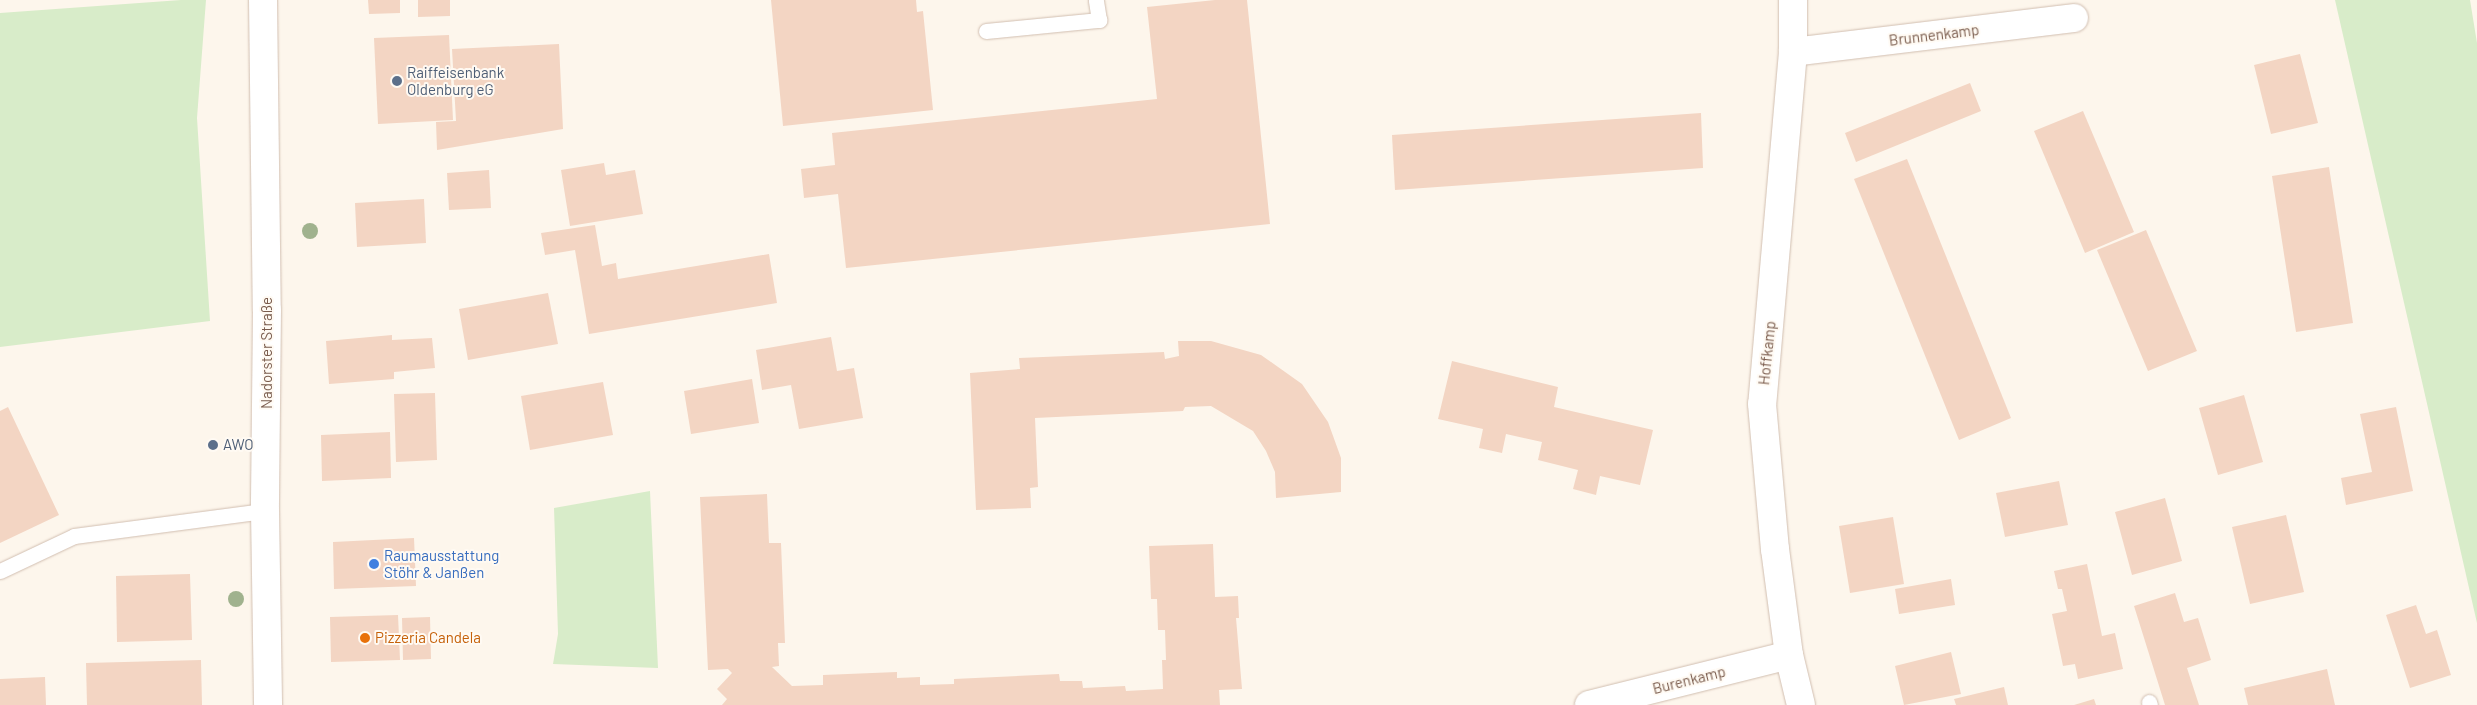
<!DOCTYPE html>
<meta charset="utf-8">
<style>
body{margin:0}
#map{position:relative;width:2477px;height:705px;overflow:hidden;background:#fdf6ec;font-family:Barlow,sans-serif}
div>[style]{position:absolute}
.green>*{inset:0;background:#d8ecc9}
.building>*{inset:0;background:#f3d5c3}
.roads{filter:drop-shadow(0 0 1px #d1beb0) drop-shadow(0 0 1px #d1beb0)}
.service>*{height:15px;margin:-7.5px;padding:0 7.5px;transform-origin:7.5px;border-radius:7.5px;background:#fff}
.minor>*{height:28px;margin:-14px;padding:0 14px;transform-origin:14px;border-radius:14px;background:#fff}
.tertiary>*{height:28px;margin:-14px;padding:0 14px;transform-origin:14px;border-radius:14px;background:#fff}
.trees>*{width:16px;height:16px;margin:-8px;border-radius:50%;background:#a0b28e}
.dots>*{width:14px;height:14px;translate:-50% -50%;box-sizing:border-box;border:2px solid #fffaf3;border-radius:50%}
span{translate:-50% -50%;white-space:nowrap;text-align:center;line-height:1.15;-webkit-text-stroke:4px #fffaf3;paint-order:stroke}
.street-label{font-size:15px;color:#7a5c4d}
.service-label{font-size:15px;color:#4e5e75}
.left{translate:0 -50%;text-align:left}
.shop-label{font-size:15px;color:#366cbe}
.food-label{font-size:15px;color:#c56008}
</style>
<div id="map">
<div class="green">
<div style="clip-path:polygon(181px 0,206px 0,197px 118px,210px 321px,0 347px,0 13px)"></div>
<div style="clip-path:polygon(2335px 0,2470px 0,2477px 43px,2477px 623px)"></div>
<div style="clip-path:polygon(650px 491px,658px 668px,553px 664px,558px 634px,554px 508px)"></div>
</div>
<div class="building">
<div style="clip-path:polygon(368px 0,400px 0,400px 13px,369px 14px)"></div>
<div style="clip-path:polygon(418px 0,450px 0,450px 16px,418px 17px)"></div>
<div style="clip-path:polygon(771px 0,916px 0,917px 12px,923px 11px,933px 110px,783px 126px)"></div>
<div style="clip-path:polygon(1215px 0,1247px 0,1270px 224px,846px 268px,838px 194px,804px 198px,801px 169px,835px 165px,832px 133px,1157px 99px,1147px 7px)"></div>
<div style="clip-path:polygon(449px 35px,453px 120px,378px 124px,374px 38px)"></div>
<div style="clip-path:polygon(559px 44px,563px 129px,437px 150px,436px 122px,456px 121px,452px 49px)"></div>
<div style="clip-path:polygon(2300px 54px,2318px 123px,2271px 134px,2254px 65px)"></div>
<div style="clip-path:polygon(1970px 83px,1981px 111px,1856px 162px,1845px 133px)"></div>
<div style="clip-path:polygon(2083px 111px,2134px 232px,2085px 253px,2034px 131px)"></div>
<div style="clip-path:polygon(1701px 113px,1703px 168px,1395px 190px,1392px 135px)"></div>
<div style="clip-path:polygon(1907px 159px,2011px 418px,1959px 440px,1854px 179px)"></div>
<div style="clip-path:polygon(604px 163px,606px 175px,635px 170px,643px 214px,570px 226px,561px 170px)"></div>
<div style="clip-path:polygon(2329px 167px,2353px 323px,2296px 332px,2272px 176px)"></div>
<div style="clip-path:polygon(489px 170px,491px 208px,449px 210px,447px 173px)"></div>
<div style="clip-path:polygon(424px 199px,426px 243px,357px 247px,355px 203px)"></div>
<div style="clip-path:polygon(595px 225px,602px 266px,616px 263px,618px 279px,769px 254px,777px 303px,589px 334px,575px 250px,545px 255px,541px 233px)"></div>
<div style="clip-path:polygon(2146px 230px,2197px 351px,2148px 371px,2097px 250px)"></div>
<div style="clip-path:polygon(548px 293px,558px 344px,468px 360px,459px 309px)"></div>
<div style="clip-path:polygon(392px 335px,392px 340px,432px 338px,435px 368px,394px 372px,394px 379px,329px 384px,326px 341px)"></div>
<div style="clip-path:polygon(831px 337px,837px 371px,854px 368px,863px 418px,799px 429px,791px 385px,762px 390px,756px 350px)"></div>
<div style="clip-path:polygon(1178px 341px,1211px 341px,1261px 355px,1302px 384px,1328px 422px,1341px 458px,1341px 492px,1276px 498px,1275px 472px,1266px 451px,1253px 431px,1211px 406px,1185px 407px,1183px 411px,1035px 418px,1038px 487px,1030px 488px,1031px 508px,976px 510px,970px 373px,1020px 369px,1019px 358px,1164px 352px,1165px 359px,1179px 356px)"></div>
<div style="clip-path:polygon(1452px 361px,1558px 387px,1554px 407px,1653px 430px,1640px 485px,1600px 476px,1596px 495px,1573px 489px,1578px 470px,1538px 460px,1542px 442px,1506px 434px,1502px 453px,1479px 448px,1483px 429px,1438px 419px)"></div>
<div style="clip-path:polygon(752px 379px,759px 423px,691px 434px,684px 391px)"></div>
<div style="clip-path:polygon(603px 382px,613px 435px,530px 450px,521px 396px)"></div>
<div style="clip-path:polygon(435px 393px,437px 460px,396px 462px,394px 394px)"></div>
<div style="clip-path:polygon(2244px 395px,2263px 462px,2218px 475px,2199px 408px)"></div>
<div style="clip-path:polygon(8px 407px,59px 515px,0 543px,0 411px)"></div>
<div style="clip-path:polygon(2396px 407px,2413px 491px,2346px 505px,2341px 478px,2372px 472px,2360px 414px)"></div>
<div style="clip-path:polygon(390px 432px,391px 478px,322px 481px,321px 435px)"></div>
<div style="clip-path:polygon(2059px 481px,2068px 525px,2005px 537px,1996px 493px)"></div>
<div style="clip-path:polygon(767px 494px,769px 543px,781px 543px,785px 643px,778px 643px,779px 666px,772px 667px,792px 686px,823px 685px,823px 675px,897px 672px,897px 678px,920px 677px,920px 685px,954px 684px,954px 679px,1059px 674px,1060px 681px,1082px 681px,1083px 688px,1125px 686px,1126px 691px,1163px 689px,1162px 660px,1166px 660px,1165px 630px,1158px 630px,1157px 599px,1151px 599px,1149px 546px,1213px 544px,1215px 597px,1238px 596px,1239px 618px,1236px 618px,1242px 689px,1219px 690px,1220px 705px,722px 705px,727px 699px,717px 689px,732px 673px,728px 669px,708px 670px,700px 497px)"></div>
<div style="clip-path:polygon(2165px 498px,2182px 561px,2132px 575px,2115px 512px)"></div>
<div style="clip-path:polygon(2286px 515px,2304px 592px,2250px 604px,2232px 527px)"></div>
<div style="clip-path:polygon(1893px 517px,1904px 584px,1850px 593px,1839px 526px)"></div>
<div style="clip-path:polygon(414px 538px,416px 586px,334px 589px,333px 542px)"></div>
<div style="clip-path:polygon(2087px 564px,2102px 636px,2115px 633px,2123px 669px,2078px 679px,2075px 664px,2063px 666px,2052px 614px,2067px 611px,2062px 589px,2058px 589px,2054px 571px)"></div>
<div style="clip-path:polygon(190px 574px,192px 640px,117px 642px,116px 576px)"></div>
<div style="clip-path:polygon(1951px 579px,1955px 605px,1899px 614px,1895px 589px)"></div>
<div style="clip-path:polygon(2175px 593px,2184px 622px,2198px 618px,2211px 660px,2187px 668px,2199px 705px,2165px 705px,2134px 606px)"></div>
<div style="clip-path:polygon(2416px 605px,2426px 634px,2437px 630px,2451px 675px,2410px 688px,2386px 615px)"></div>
<div style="clip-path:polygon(398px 615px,400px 660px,331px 662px,330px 617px)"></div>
<div style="clip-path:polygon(430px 617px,431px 659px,403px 660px,402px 618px)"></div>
<div style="clip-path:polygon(1951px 652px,1961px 694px,1904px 705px,1895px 666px)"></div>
<div style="clip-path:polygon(201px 660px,202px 705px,87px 705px,86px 663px)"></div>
<div style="clip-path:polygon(2327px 669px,2335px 705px,2248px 705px,2244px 688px)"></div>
<div style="clip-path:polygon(45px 677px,46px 705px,0 705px,0 679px)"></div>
<div style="clip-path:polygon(2004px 687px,2008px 705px,1956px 705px,1954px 699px)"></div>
<div style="clip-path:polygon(2094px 699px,2096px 705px,2074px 705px)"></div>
</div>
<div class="roads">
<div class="service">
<div style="left:986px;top:31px;width:114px;rotate:-5.6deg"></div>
<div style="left:1099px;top:20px;width:20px;rotate:-99deg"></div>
<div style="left:0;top:571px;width:82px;rotate:-25.3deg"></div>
<div style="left:74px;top:536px;width:193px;rotate:-7.5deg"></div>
<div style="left:2149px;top:702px;width:3px;rotate:72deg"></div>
</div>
<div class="minor">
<div style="left:1793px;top:0;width:52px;rotate:90deg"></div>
<div style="left:1793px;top:52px;width:353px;rotate:95deg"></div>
<div style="left:1762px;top:404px;width:146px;rotate:84.9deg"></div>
<div style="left:1775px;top:549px;width:107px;rotate:82.5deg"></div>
<div style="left:1789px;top:655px;width:51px;rotate:76.5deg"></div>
<div style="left:1793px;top:52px;width:283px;rotate:-6.9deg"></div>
<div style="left:1589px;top:705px;width:206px;rotate:-14deg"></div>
</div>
<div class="tertiary">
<div style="left:263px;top:0;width:310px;rotate:89.3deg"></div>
<div style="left:267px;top:310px;width:201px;rotate:90.6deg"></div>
<div style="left:265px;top:511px;width:194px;rotate:89.1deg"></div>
</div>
</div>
<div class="trees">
<div style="left:310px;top:231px"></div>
<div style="left:236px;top:599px"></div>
</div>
<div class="dots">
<div style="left:397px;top:81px;background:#5c6f8a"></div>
<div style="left:213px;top:445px;background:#5c6f8a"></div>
<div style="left:374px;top:564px;background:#3f7fe0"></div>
<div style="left:365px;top:638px;background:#e8710a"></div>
</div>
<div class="street-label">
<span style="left:1934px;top:35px;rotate:-7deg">Brunnenkamp</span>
<span style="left:267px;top:353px;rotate:-90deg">Nadorster Straße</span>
<span style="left:1767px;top:353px;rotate:-84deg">Hoffkamp</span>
<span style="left:1689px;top:680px;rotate:-14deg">Burenkamp</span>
</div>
<div class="service-label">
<span class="left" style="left:407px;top:81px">Raiffeisenbank<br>Oldenburg eG</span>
<span class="left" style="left:223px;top:445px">AWO</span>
</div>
<div class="shop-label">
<span class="left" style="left:384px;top:564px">Raumausstattung<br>Stöhr &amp; Janßen</span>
</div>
<div class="food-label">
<span class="left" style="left:375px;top:638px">Pizzeria Candela</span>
</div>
</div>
